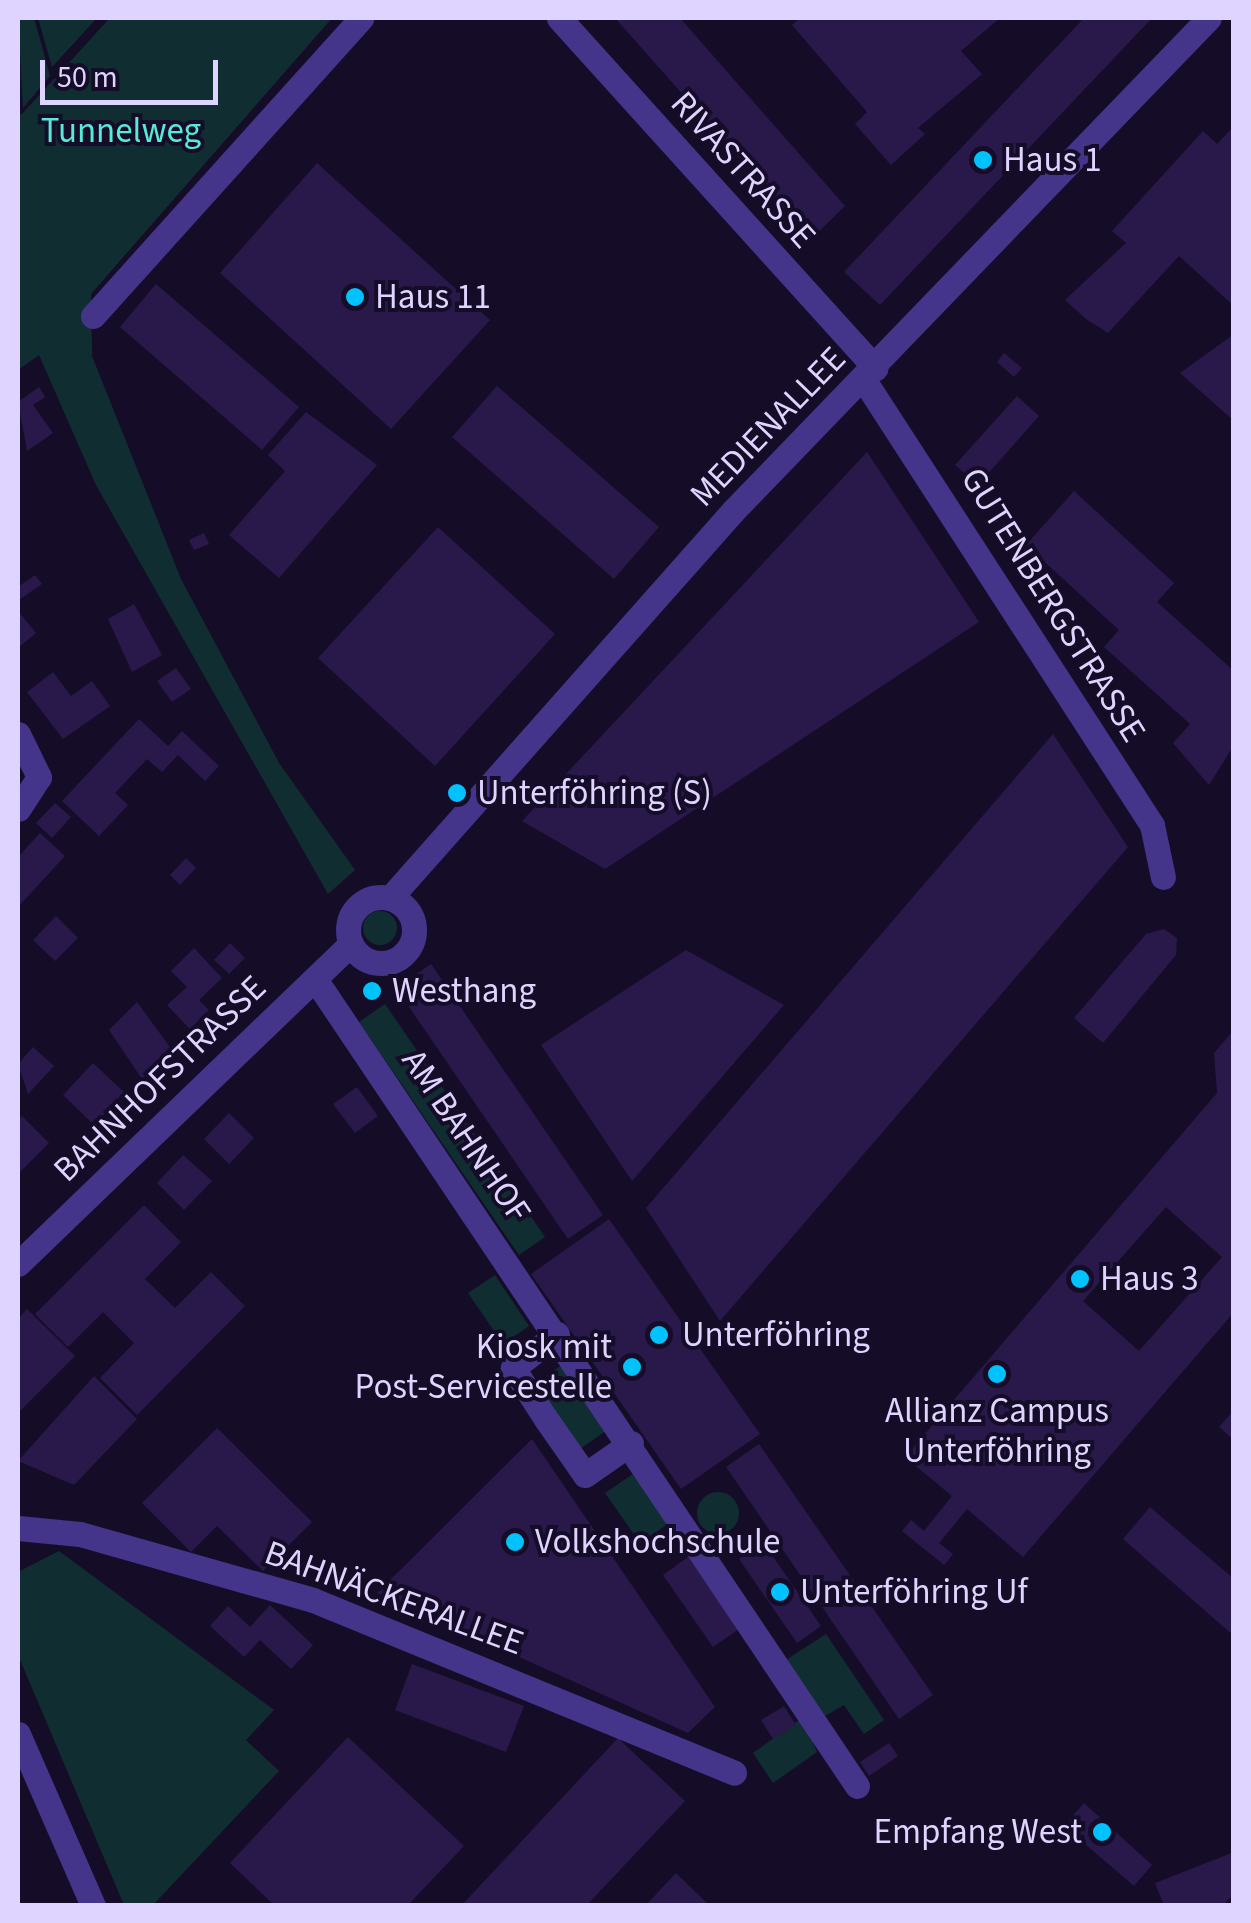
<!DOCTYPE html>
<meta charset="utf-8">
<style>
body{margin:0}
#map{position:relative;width:1251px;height:1923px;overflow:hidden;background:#150d27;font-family:"Source Sans 3",sans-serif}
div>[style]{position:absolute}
.green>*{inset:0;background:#102e32}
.round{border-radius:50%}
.building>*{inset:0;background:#29184a}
.minor>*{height:25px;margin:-12.5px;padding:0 12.5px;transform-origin:12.5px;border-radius:12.5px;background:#44348a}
.minor>.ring{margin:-12.5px;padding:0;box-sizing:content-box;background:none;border:25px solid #44348a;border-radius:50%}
.dots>*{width:28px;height:28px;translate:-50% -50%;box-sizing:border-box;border:5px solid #150d27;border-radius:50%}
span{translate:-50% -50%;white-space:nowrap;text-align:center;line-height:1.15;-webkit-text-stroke:8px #150d27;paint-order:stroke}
.park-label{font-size:35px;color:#55ead9}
.poi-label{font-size:35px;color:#dfd4ff}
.left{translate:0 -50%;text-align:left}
.right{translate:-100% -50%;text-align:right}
.street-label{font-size:35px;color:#dfd4ff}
.frame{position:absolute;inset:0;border:20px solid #dfd4ff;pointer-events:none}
.scale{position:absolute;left:40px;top:60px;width:178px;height:45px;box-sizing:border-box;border:5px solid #dfd4ff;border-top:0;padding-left:12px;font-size:30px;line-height:35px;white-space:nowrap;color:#dfd4ff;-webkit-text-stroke:8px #150d27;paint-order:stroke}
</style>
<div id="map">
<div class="green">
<div style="clip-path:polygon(18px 18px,34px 18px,50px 76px,23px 108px)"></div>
<div style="clip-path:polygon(38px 18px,95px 18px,96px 19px,52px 67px)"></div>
<div style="clip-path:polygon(110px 18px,332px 18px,91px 294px,92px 356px,181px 579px,279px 763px,355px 870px,328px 894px,96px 485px,39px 355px,18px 370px,18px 107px,21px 115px)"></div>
<div class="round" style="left:363px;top:911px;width:34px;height:34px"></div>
<div style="clip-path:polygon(385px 1004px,545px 1237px,519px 1255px,359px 1022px)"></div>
<div style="clip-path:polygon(495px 1275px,529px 1326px,503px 1344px,468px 1293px)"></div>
<div style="clip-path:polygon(563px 1364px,607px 1430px,580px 1449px,535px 1384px)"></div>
<div style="clip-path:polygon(633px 1474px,668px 1524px,640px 1543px,605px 1493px)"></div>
<div class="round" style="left:697px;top:1492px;width:42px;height:42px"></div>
<div style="clip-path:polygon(59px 1551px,274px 1710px,246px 1740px,279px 1771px,153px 1905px,124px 1905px,18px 1655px,18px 1572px)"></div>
<div style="clip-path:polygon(826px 1634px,884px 1720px,864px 1734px,844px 1705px,825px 1716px,786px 1660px)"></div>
<div style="clip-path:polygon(802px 1718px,817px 1752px,773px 1783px,753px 1753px)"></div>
</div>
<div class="building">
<div style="clip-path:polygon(615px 18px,680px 18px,845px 206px,811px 239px)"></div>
<div style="clip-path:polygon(800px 18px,1000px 18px,961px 51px,982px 74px,918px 128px,925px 134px,891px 165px,855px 124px,867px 112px,792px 25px)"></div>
<div style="clip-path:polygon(1084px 18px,1152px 18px,880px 305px,844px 272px)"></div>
<div style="clip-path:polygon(1234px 126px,1234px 306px,1179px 256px,1108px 333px,1086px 319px,1065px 300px,1126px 243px,1112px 231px,1203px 131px,1217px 144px)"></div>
<div style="clip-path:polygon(317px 163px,490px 320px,391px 429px,220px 273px)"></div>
<div style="clip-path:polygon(156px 284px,299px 407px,262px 450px,120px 327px)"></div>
<div style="clip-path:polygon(1234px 334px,1234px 421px,1180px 373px)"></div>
<div style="clip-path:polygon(1004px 353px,1022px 368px,1014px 377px,997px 362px)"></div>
<div style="clip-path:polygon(497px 386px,659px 527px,614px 579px,452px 437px)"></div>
<div style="clip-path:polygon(39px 387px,45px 397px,33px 405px,53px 433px,27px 451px,18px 402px)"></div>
<div style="clip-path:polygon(1017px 396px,1039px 416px,978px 485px,955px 465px)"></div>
<div style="clip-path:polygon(306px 412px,377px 465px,279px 578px,229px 535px,285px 471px,268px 455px)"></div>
<div style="clip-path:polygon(867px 452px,979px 622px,605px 869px,522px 821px)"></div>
<div style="clip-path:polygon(1074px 491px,1174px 583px,1157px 602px,1234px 671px,1234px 745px,1209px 785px,1173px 743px,1190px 724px,1104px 647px,1119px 630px,1026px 545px)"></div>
<div style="clip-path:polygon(438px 527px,555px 634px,435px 766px,318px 658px)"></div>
<div style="clip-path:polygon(204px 533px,209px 544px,194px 550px,189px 540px)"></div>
<div style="clip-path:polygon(35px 575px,42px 584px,19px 600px,18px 587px)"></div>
<div style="clip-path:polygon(134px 604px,162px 655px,132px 672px,108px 619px)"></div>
<div style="clip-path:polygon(18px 611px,36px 633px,18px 648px)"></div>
<div style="clip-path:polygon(176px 668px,191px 689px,172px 702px,157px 681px)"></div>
<div style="clip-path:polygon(53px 672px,71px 696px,92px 681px,110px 706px,63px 739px,27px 692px)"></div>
<div style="clip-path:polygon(139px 719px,168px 746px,182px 731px,219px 766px,205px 781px,178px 755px,162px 772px,147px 759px,115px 793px,128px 805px,99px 836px,62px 801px)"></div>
<div style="clip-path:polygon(1053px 734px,1128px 847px,720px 1321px,646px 1208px)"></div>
<div style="clip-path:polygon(55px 803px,71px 817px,52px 838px,36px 823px)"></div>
<div style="clip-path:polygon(40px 833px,65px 856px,18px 907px,18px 857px)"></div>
<div style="clip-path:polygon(186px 858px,196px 868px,180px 885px,170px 875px)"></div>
<div style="clip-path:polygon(56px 916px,78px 938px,55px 961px,33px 940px)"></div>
<div style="clip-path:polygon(1164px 929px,1177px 938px,1176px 955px,1103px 1043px,1074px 1018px,1146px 934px)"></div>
<div style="clip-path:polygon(230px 943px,245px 958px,229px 974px,214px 960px)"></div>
<div style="clip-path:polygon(194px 948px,222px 978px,199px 1000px,209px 1010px,190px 1029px,167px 1005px,187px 987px,171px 971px)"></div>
<div style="clip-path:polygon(686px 950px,784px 1005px,632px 1181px,541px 1045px)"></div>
<div style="clip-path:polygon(431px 964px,603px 1215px,568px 1239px,396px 988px)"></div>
<div style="clip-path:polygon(137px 1002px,172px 1050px,142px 1079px,109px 1030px)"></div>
<div style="clip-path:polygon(evenodd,1234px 1030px,1234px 1312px,1023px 1557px,967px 1509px,939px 1543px,953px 1554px,944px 1565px,902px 1531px,911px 1520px,924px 1531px,952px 1496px,905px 1457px,1217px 1093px,1214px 1053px,1234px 1030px,1166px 1207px,1222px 1257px,1139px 1351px,1083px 1301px,1166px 1207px)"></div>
<div style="clip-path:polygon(33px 1047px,54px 1066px,28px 1094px,18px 1064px)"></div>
<div style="clip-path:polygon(93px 1063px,124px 1092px,94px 1125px,63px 1095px)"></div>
<div style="clip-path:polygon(357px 1087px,378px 1116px,355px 1133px,333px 1104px)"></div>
<div style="clip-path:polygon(229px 1113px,254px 1138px,229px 1164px,204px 1139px)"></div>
<div style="clip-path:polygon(22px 1116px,49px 1143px,18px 1174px,18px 1120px)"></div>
<div style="clip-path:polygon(183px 1155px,212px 1181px,184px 1210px,157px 1183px)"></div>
<div style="clip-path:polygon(144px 1205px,181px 1242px,145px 1279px,175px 1308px,211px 1272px,245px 1306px,137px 1415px,100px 1378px,134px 1343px,103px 1312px,68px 1347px,35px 1314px)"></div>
<div style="clip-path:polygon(609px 1219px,760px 1434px,681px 1489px,531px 1274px)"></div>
<div style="clip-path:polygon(27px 1309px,75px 1356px,18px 1413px,18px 1319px)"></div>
<div style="clip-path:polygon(94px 1376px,137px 1419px,74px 1485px,18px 1461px)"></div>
<div style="clip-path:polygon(1234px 1410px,1234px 1440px,1219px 1427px)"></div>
<div style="clip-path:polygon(217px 1428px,312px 1522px,263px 1571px,217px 1526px,191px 1552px,142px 1503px)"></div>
<div style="clip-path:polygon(532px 1439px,715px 1707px,688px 1733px,377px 1593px)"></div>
<div style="clip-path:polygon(759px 1444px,933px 1695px,899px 1719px,726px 1467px)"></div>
<div style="clip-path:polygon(1150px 1507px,1234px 1579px,1234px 1636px,1123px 1539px)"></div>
<div style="clip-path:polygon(763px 1542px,821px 1626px,797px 1643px,739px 1559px)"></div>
<div style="clip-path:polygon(688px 1557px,739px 1629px,713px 1647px,663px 1575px)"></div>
<div style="clip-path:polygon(270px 1605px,313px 1645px,291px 1669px,260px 1640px,244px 1657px,210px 1626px,228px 1606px,250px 1627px)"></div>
<div style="clip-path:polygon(412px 1664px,524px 1706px,506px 1752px,395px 1710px)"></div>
<div style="clip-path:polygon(784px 1706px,796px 1725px,773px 1739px,761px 1720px)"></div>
<div style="clip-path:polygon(348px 1737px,464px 1846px,407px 1906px,275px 1906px,230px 1863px)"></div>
<div style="clip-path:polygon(618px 1738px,685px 1801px,586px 1906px,461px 1906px)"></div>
<div style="clip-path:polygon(889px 1743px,898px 1756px,869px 1776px,860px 1762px)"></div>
<div style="clip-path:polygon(1084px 1803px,1152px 1865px,1134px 1886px,1064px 1826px)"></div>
<div style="clip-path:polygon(1234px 1852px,1234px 1894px,1224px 1904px,1164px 1906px,1155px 1883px)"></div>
<div style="clip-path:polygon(676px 1873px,710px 1906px,645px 1906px)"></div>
</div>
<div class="minor">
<div style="left:559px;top:18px;width:472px;rotate:47.9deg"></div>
<div style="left:93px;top:316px;width:401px;rotate:-48deg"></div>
<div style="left:864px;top:380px;width:530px;rotate:57.09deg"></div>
<div style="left:1152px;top:825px;width:53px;rotate:78.1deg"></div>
<div style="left:18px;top:734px;width:48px;rotate:64deg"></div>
<div style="left:39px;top:777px;width:38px;rotate:123deg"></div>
<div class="ring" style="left:348px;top:897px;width:41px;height:41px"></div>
<div style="left:390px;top:898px;width:517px;rotate:-48.45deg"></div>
<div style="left:733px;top:511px;width:685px;rotate:-46.01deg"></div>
<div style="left:315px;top:979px;width:972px;rotate:56.11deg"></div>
<div style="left:18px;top:1264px;width:462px;rotate:-43.9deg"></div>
<div style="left:557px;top:1334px;width:56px;rotate:142.3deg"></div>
<div style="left:513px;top:1368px;width:61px;rotate:57.1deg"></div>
<div style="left:546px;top:1419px;width:68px;rotate:55.1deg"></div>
<div style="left:585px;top:1475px;width:56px;rotate:-34.8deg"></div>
<div style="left:18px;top:1528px;width:62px;rotate:5.5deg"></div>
<div style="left:80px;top:1534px;width:242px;rotate:15.8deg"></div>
<div style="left:313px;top:1600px;width:455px;rotate:22.3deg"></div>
<div style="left:18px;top:1734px;width:188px;rotate:66.4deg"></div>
</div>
<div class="dots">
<div style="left:983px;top:160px;background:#00c2ff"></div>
<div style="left:355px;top:297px;background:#00c2ff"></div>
<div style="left:457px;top:793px;background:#00c2ff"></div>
<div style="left:372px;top:991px;background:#00c2ff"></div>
<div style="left:1080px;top:1279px;background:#00c2ff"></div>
<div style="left:659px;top:1335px;background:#00c2ff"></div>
<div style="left:632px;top:1367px;background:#00c2ff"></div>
<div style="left:997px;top:1374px;background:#00c2ff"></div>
<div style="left:515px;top:1542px;background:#00c2ff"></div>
<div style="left:780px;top:1592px;background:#00c2ff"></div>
<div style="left:1102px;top:1832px;background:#00c2ff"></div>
</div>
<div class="park-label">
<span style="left:121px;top:131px">Tunnelweg</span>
</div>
<div class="poi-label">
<span class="left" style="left:1003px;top:160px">Haus 1</span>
<span class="left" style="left:375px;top:297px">Haus 11</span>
<span class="left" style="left:477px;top:793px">Unterföhring (S)</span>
<span class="left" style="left:392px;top:991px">Westhang</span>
<span class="left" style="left:1100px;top:1279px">Haus 3</span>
<span class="left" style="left:682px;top:1335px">Unterföhring</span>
<span class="right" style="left:612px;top:1367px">Kiosk mit<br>Post-Servicestelle</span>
<span style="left:997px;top:1431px">Allianz Campus<br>Unterföhring</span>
<span class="left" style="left:535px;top:1542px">Volkshochschule</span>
<span class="left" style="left:800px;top:1592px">Unterföhring Uf</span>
<span class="right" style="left:1082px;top:1832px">Empfang West</span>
</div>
<div class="street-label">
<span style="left:743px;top:170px;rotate:48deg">RIVASTRASSE</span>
<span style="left:768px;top:427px;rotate:-46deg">MEDIENALLEE</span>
<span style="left:1053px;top:605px;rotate:58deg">GUTENBERGSTRASSE</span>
<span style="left:160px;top:1079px;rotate:-44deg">BAHNHOFSTRASSE</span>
<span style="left:466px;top:1136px;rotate:56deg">AM BAHNHOF</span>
<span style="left:394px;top:1598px;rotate:20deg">BAHNÄCKERALLEE</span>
</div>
<div class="frame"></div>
<div class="scale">50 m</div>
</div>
